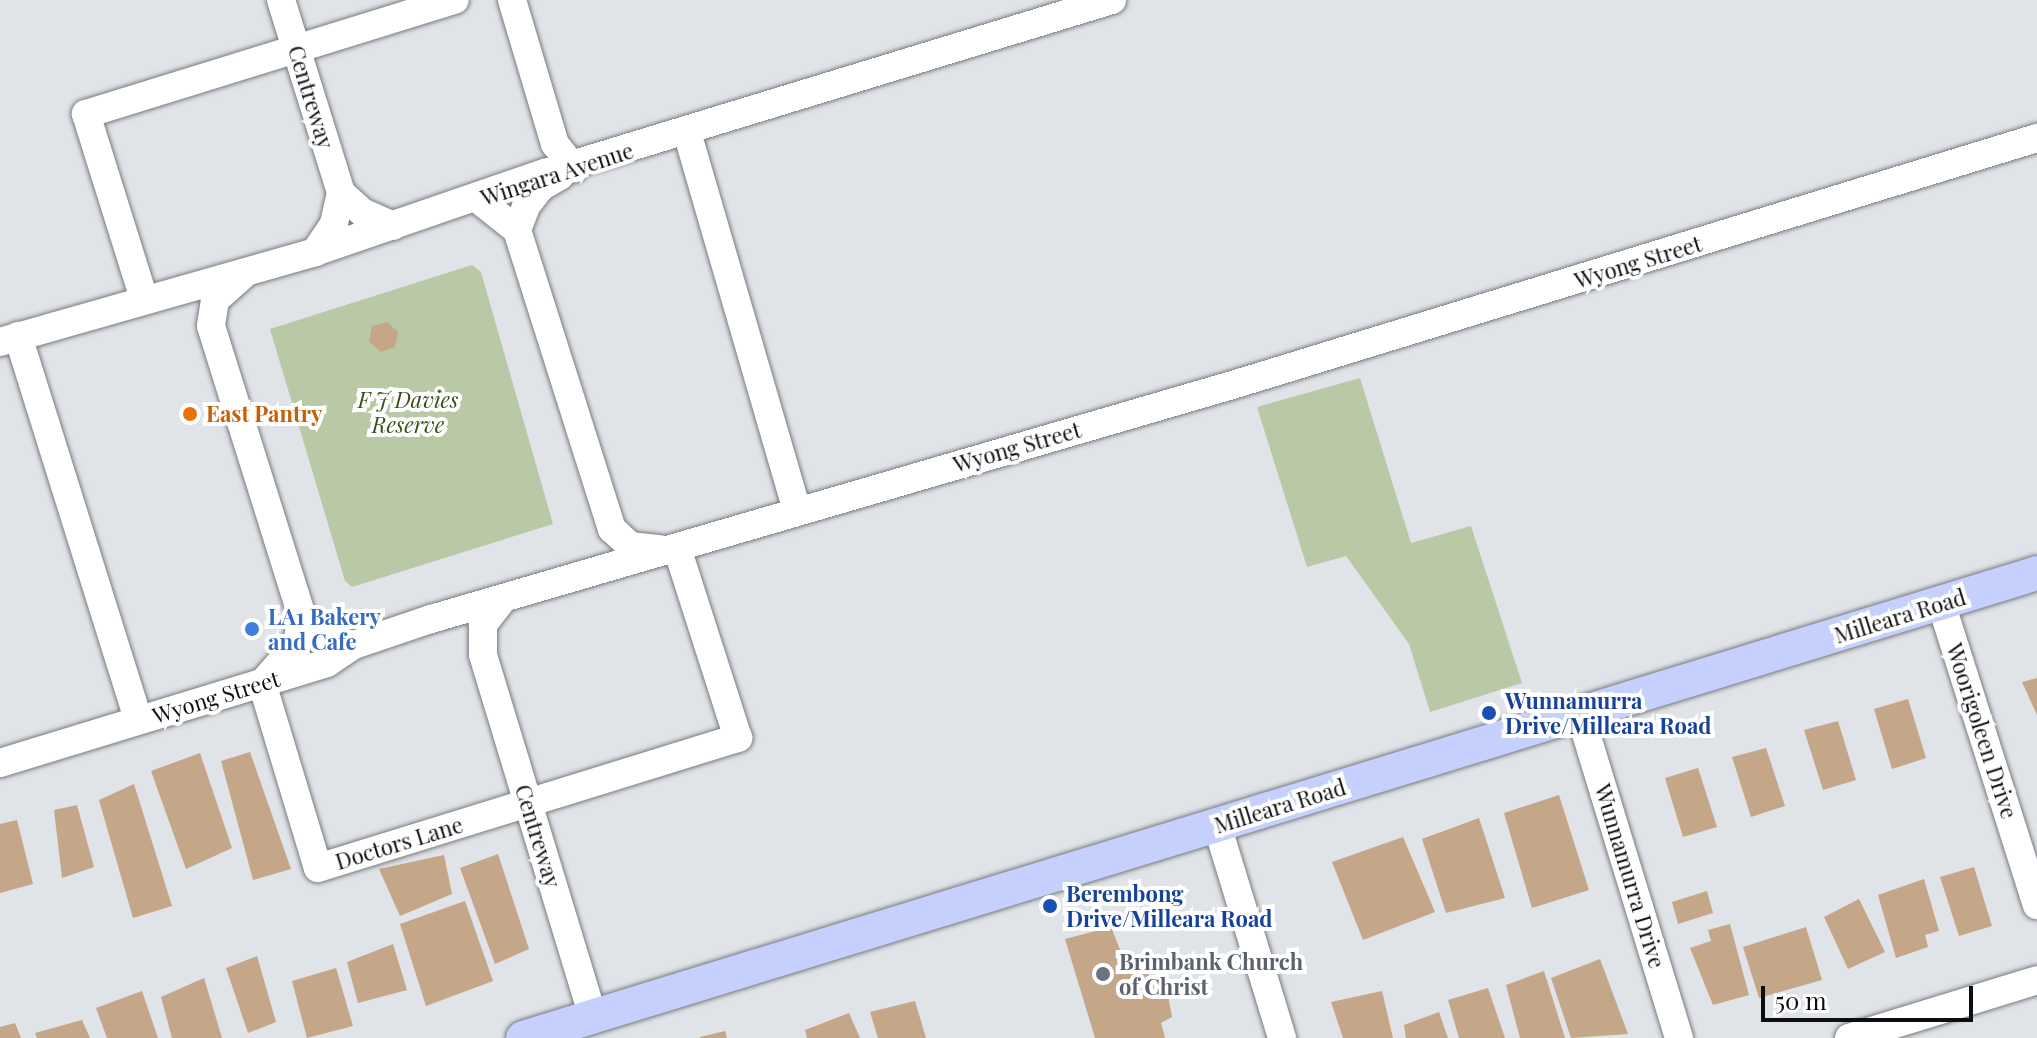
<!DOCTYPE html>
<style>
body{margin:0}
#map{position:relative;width:2037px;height:1038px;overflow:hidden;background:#e0e3e7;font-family:"Playfair Display",serif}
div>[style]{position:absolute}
.green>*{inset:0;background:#bac9a5}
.building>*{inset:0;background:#c4a688}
.roads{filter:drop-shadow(0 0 2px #787b7f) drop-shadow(0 0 2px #787b7f)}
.minor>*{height:28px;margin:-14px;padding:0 14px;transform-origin:14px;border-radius:14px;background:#fff}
.major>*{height:34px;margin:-17px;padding:0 17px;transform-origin:17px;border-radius:17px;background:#c5d0fd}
.dots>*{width:22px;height:22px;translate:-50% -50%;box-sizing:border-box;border:4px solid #fff;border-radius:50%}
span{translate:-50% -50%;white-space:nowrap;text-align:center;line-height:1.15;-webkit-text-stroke:8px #fff;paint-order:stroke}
.street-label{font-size:22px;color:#0d0e0f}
.park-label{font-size:22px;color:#3a4e16;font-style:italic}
.food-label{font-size:22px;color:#c56008;font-weight:700}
.left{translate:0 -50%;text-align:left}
.shop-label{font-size:22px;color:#366cbe;font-weight:700}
.transit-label{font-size:22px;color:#164399;font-weight:700}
.worship-label{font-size:22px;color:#5b616d;font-weight:700}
.scale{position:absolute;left:1761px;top:986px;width:212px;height:36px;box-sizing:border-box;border:4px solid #0d0e0f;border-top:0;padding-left:10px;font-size:24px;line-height:28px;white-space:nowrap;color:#0d0e0f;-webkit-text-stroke:6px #fff;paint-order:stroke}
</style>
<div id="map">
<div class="green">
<div style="clip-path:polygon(472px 265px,481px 272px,553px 524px,352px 587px,345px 581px,270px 329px)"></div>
<div style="clip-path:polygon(1360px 378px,1411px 543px,1471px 526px,1522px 683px,1430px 712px,1409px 644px,1346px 556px,1307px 567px,1257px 407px)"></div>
</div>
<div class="building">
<div style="clip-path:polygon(387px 322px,398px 332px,395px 347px,381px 352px,369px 342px,372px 326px)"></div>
<div style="clip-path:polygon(2037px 678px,2037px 715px,2022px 682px)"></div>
<div style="clip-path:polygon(1908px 699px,1926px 758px,1892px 769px,1874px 709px)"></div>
<div style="clip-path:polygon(1838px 721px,1856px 780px,1823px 790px,1804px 730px)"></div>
<div style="clip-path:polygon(1766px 748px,1785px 806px,1751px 817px,1732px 757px)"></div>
<div style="clip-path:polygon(250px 752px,291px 869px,253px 880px,221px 761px)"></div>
<div style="clip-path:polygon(200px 753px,232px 848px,186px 869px,151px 771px)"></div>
<div style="clip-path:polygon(1698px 768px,1717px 827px,1683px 837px,1665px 778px)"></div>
<div style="clip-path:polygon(134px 784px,172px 906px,133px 918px,99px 800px)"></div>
<div style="clip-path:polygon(1559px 795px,1589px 890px,1532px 908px,1504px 813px)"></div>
<div style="clip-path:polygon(77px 805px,94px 867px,62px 878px,54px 810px)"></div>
<div style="clip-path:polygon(1479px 818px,1505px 898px,1446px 913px,1422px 839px)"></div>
<div style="clip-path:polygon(17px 820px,33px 884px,0 893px,0 824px)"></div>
<div style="clip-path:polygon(1403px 837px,1435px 912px,1363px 940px,1332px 862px)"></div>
<div style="clip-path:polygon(498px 854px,529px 949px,495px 964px,460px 868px)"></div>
<div style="clip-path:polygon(444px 855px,452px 894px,400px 916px,379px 869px)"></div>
<div style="clip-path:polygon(1974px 867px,1992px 926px,1959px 936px,1940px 877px)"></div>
<div style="clip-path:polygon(1924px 879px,1939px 931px,1925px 935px,1928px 947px,1896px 958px,1878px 895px)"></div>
<div style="clip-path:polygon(1707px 891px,1713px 913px,1678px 924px,1672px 902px)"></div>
<div style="clip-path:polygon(1859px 899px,1885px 952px,1848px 969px,1824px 917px)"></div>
<div style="clip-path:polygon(465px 901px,493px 981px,426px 1006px,400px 924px)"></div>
<div style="clip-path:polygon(1730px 924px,1749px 995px,1713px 1005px,1690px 948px,1711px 941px,1708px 930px)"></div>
<div style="clip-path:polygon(1111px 927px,1125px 962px,1144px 959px,1150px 981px,1165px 979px,1172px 1017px,1161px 1023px,1165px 1038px,1095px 1038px,1065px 939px)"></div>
<div style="clip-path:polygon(1806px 927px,1822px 980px,1759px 998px,1743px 947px)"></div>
<div style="clip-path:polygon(393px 944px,407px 990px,358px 1003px,347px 962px)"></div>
<div style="clip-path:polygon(257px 956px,276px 1022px,248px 1033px,226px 968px)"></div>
<div style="clip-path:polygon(1600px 959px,1628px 1034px,1571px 1038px,1551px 978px)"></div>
<div style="clip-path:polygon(336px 968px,353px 1026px,307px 1038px,292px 981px)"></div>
<div style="clip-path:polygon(1544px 971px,1565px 1038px,1520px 1038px,1506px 985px)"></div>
<div style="clip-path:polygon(204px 978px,222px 1038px,172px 1038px,161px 997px)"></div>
<div style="clip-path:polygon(1488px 988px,1505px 1038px,1459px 1038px,1448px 1000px)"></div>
<div style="clip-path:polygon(142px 991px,158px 1038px,107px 1038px,96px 1008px)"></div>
<div style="clip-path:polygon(1382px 991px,1393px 1038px,1343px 1038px,1331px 1002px)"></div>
<div style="clip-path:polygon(915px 1001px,926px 1038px,878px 1038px,870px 1012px)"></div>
<div style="clip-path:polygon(1439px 1012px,1448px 1038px,1406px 1038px,1404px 1025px)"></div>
<div style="clip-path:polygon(849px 1013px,860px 1038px,807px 1038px,805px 1030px)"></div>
<div style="clip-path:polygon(82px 1020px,90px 1038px,37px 1038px,35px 1033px)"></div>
<div style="clip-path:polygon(15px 1023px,21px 1038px,0 1038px,0 1027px)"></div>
<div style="clip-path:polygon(725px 1031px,727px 1038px,700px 1038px,700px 1037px)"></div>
</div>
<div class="roads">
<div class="minor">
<div style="left:281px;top:0;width:202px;rotate:72.7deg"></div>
<div style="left:341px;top:193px;width:32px;rotate:103deg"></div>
<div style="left:334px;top:224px;width:34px;rotate:124deg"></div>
<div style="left:512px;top:0;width:150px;rotate:73.4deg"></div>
<div style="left:555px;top:144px;width:31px;rotate:52deg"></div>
<div style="left:687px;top:132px;width:395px;rotate:73.8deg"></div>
<div style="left:341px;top:193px;width:28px;rotate:42deg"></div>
<div style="left:362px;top:212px;width:34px;rotate:24deg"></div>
<div style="left:479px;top:200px;width:48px;rotate:38.3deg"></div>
<div style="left:517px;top:230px;width:314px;rotate:72.4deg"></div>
<div style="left:612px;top:529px;width:25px;rotate:43deg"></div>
<div style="left:630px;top:546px;width:30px;rotate:6deg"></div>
<div style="left:517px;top:230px;width:26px;rotate:-69deg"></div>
<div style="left:526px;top:206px;width:24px;rotate:-52deg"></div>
<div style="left:541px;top:187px;width:22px;rotate:-30deg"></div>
<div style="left:243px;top:275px;width:38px;rotate:138deg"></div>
<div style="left:215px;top:300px;width:26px;rotate:99deg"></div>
<div style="left:211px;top:326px;width:305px;rotate:72.6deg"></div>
<div style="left:302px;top:617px;width:28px;rotate:44deg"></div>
<div style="left:322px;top:636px;width:33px;rotate:16deg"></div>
<div style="left:144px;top:299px;width:194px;rotate:-107.4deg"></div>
<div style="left:86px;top:114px;width:386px;rotate:-17.2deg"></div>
<div style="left:18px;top:336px;width:402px;rotate:72.6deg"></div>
<div style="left:0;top:342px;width:328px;rotate:-15.9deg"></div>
<div style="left:315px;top:252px;width:243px;rotate:-19deg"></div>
<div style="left:545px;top:173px;width:593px;rotate:-16.97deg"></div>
<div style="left:503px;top:599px;width:33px;rotate:128deg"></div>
<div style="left:483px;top:625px;width:30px;rotate:90deg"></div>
<div style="left:483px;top:655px;width:378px;rotate:73.1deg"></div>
<div style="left:1941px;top:603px;width:317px;rotate:72.4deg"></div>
<div style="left:265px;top:680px;width:48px;rotate:-48.4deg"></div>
<div style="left:297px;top:644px;width:27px;rotate:-80deg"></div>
<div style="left:262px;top:683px;width:193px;rotate:73.2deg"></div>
<div style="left:318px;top:868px;width:440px;rotate:-17.2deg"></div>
<div style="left:738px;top:738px;width:200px;rotate:-107.8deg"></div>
<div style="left:1580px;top:714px;width:339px;rotate:73deg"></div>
<div style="left:0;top:763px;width:342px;rotate:-17deg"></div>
<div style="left:327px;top:663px;width:32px;rotate:-34deg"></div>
<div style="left:354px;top:645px;width:81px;rotate:-18.7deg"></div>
<div style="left:431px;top:619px;width:842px;rotate:-16.28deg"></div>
<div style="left:1239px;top:383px;width:835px;rotate:-17.07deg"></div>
<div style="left:1217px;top:825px;width:223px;rotate:73deg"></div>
<div style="left:1849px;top:1038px;width:197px;rotate:-17.1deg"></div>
</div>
<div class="major">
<div style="left:523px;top:1038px;width:1584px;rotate:-17.07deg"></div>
</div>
</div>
<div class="dots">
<div style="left:190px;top:414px;background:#e8710a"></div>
<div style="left:252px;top:629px;background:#3f7fe0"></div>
<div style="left:1489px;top:713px;background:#1a4fb4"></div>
<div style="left:1050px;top:906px;background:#1a4fb4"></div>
<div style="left:1103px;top:974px;background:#6b7280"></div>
</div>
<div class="street-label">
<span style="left:311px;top:97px;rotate:73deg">Centreway</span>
<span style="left:557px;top:174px;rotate:-18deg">Wingara Avenue</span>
<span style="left:1638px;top:262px;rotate:-17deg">Wyong Street</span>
<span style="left:1017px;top:447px;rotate:-16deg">Wyong Street</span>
<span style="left:1900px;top:616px;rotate:-17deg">Milleara Road</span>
<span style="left:216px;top:697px;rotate:-17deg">Wyong Street</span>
<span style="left:1982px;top:731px;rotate:72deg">Woorigoleen Drive</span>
<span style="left:1280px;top:806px;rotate:-17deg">Milleara Road</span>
<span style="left:538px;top:836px;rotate:73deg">Centreway</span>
<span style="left:399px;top:843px;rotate:-17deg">Doctors Lane</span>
<span style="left:1630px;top:876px;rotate:73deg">Wunnamurra Drive</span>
</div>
<div class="park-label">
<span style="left:408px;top:412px">F J Davies<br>Reserve</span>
</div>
<div class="food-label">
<span class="left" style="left:206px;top:414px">East Pantry</span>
</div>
<div class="shop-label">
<span class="left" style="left:268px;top:629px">LA1 Bakery<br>and Cafe</span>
</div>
<div class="transit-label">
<span class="left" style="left:1505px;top:713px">Wunnamurra<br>Drive/Milleara Road</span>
<span class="left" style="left:1066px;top:906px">Berembong<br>Drive/Milleara Road</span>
</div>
<div class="worship-label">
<span class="left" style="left:1119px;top:974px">Brimbank Church<br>of Christ</span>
</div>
<div class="scale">50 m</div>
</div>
